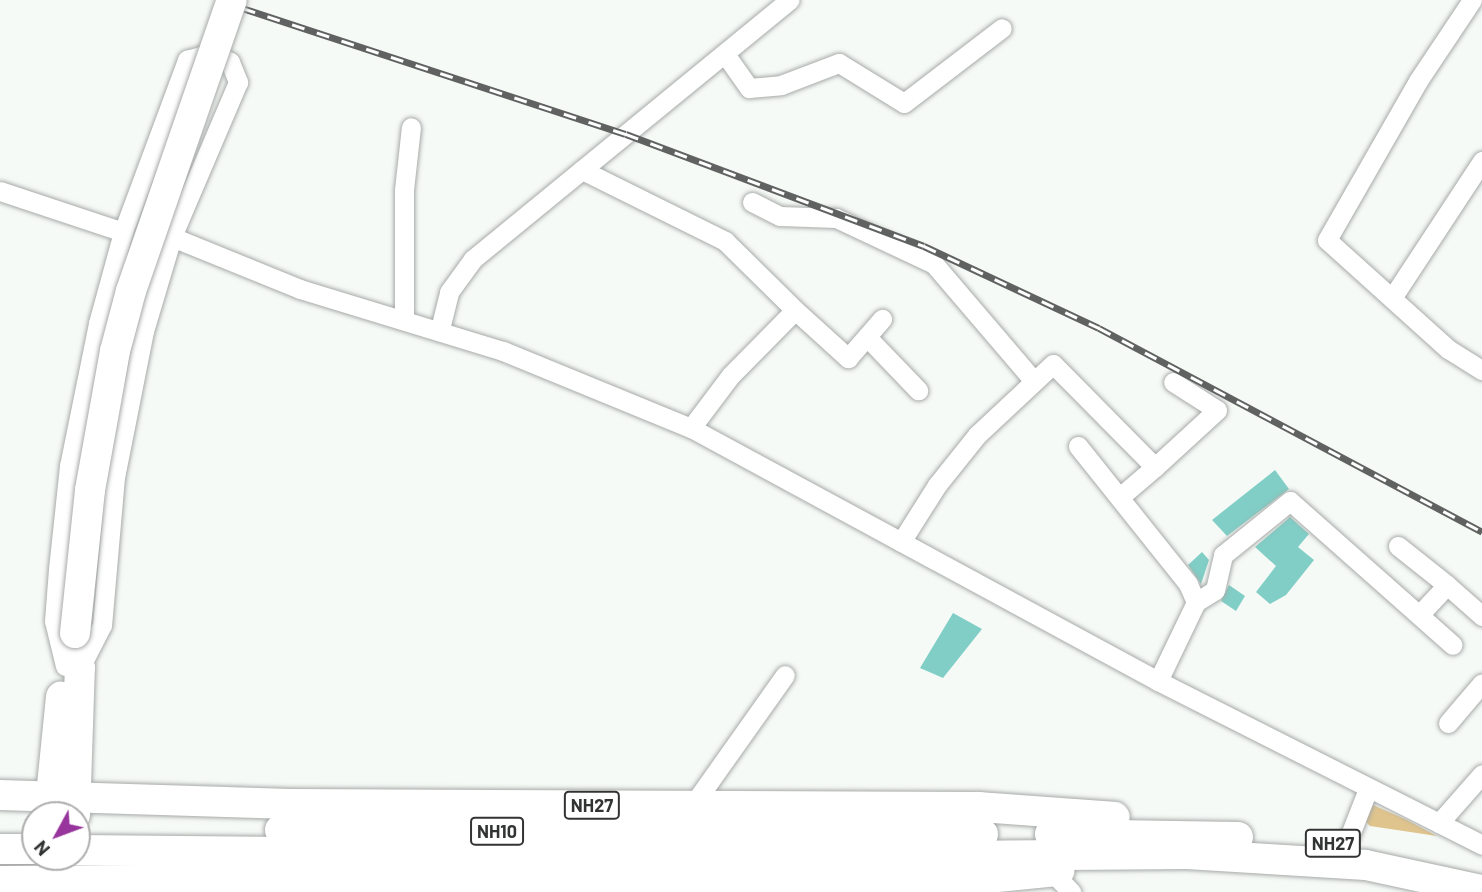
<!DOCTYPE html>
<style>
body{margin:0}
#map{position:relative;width:1482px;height:892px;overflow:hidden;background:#f6faf7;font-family:Barlow,sans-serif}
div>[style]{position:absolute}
.green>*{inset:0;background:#e0c48d}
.building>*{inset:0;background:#80cec6}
.roads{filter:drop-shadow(0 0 2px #a7aaa8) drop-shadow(0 0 2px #a7aaa8)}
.minor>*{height:19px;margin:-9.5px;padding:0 9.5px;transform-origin:9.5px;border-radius:9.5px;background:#fff}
.highway>*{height:30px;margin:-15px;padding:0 15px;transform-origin:15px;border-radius:15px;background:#fff}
.rail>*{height:7px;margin-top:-3.5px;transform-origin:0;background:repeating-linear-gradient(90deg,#fff 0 13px,#5f6260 0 26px);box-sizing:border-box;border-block:2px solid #5f6260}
.bridges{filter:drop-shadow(0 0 2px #a7aaa8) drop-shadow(0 0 2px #a7aaa8)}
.highway-bridge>*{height:30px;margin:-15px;padding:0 15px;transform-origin:15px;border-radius:15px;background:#fff}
span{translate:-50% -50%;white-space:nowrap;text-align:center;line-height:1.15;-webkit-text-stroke:7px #fff;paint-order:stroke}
.shield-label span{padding:2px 5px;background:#fff;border:2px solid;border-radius:5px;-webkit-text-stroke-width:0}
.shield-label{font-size:18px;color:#323433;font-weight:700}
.north{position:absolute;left:21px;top:801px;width:70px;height:70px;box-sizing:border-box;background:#fff;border:2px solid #adaead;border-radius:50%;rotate:229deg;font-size:19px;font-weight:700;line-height:28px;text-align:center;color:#323433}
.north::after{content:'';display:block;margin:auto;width:24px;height:32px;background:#97359d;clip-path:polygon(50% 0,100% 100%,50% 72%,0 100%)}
</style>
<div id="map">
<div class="green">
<div style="clip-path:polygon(1373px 805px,1405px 819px,1437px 836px,1370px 826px,1364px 820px)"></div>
</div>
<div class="building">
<div style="clip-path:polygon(1275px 470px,1289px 489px,1227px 536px,1212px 520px)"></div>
<div style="clip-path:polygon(1290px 517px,1309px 534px,1298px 547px,1314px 560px,1286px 595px,1270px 604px,1256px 592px,1276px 566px,1255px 547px)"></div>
<div style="clip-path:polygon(1202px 552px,1209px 560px,1201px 584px,1188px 565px)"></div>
<div style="clip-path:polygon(1229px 585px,1245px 596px,1236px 611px,1221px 601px)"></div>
<div style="clip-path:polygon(953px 613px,982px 629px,943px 678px,920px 668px)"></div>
</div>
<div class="roads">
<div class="minor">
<div style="left:1472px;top:0;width:97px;rotate:123.7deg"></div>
<div style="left:1418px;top:81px;width:183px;rotate:119.8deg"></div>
<div style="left:1327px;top:240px;width:163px;rotate:42deg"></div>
<div style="left:1448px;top:349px;width:40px;rotate:32deg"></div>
<div style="left:725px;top:54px;width:42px;rotate:54.8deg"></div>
<div style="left:749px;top:88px;width:32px;rotate:-5deg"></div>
<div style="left:781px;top:85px;width:62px;rotate:-20.8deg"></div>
<div style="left:839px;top:63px;width:76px;rotate:31.6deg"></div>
<div style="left:904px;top:103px;width:123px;rotate:-37.4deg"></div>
<div style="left:582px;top:170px;width:160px;rotate:26.4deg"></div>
<div style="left:725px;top:241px;width:98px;rotate:44.6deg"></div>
<div style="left:0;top:191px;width:130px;rotate:18.4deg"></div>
<div style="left:752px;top:202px;width:31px;rotate:27deg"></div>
<div style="left:780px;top:216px;width:56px;rotate:2deg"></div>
<div style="left:836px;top:218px;width:108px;rotate:25.1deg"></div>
<div style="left:934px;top:264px;width:153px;rotate:49.5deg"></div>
<div style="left:172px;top:237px;width:138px;rotate:22.1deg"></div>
<div style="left:300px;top:289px;width:212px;rotate:17deg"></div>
<div style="left:503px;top:351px;width:203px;rotate:22.3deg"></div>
<div style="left:691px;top:428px;width:531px;rotate:28.45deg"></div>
<div style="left:1158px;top:681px;width:363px;rotate:26.8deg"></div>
<div style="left:1392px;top:298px;width:164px;rotate:-56.7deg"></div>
<div style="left:404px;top:320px;width:130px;rotate:-90deg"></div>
<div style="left:404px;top:190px;width:63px;rotate:-83.7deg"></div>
<div style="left:440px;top:329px;width:38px;rotate:-76deg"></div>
<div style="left:449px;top:292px;width:41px;rotate:-54deg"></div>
<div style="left:473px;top:259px;width:409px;rotate:-39.3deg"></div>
<div style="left:867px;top:337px;width:74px;rotate:46.1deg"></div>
<div style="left:691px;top:428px;width:66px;rotate:-53deg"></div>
<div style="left:731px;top:375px;width:91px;rotate:-45.4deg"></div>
<div style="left:795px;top:310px;width:72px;rotate:42.2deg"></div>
<div style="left:848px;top:358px;width:52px;rotate:-48.9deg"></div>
<div style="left:1078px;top:446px;width:176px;rotate:51.4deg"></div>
<div style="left:1188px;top:584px;width:20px;rotate:66deg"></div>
<div style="left:1196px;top:602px;width:88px;rotate:115.7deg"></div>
<div style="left:1121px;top:496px;width:45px;rotate:-40.5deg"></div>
<div style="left:901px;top:542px;width:67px;rotate:-57.7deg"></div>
<div style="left:937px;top:485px;width:64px;rotate:-51.3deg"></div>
<div style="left:977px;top:435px;width:104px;rotate:-43.1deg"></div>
<div style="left:1053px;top:364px;width:145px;rotate:45.3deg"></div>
<div style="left:1155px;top:467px;width:84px;rotate:-42.6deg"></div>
<div style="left:1217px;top:410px;width:52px;rotate:-147.5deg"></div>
<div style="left:1398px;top:546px;width:63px;rotate:38.5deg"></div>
<div style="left:1447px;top:585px;width:41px;rotate:133deg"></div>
<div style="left:1447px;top:585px;width:47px;rotate:41.5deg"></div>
<div style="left:1196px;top:602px;width:22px;rotate:-32deg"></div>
<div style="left:1215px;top:590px;width:36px;rotate:-77deg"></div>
<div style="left:1223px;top:555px;width:86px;rotate:-38.9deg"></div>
<div style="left:1290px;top:501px;width:217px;rotate:41.5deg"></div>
<div style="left:65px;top:666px;width:46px;rotate:-103.7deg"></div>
<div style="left:54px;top:621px;width:52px;rotate:-85.6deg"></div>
<div style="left:58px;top:569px;width:104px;rotate:-83.9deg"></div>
<div style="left:69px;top:466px;width:146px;rotate:-78.5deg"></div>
<div style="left:98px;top:323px;width:94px;rotate:-74.6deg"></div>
<div style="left:123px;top:232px;width:184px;rotate:-69.6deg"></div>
<div style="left:187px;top:60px;width:25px;rotate:-16deg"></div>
<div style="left:211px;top:53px;width:21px;rotate:25deg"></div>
<div style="left:230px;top:62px;width:22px;rotate:68deg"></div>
<div style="left:238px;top:82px;width:168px;rotate:113.1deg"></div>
<div style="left:172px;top:237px;width:98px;rotate:106.6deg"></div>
<div style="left:144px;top:331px;width:149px;rotate:101.2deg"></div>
<div style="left:115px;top:477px;width:149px;rotate:95deg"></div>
<div style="left:102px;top:625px;width:48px;rotate:117.1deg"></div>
<div style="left:1448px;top:723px;width:52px;rotate:-49.6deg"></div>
<div style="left:690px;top:809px;width:164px;rotate:-54.7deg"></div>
<div style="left:1439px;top:823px;width:65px;rotate:-48.7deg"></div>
<div style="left:1346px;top:845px;width:60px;rotate:-68.6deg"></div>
<div style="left:1052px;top:872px;width:28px;rotate:46deg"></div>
</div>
<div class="highway">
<div style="left:0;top:795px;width:290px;rotate:1.8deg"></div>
<div style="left:290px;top:804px;width:689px;rotate:0.25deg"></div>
<div style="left:979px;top:807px;width:136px;rotate:4.2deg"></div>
<div style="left:49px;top:815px;width:119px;rotate:-84.2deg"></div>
<div style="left:75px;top:815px;width:147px;rotate:-88.1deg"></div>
<div style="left:80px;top:668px;width:16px;rotate:-117deg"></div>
<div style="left:73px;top:654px;width:21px;rotate:-85deg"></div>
<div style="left:280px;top:830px;width:703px;rotate:0.33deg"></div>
<div style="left:1050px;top:834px;width:188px;rotate:0.9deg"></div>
<div style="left:0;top:849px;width:35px"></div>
<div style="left:77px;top:850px;width:761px;rotate:0.53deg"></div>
<div style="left:838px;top:857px;width:349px;rotate:-0.5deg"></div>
<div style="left:1187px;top:854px;width:179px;rotate:3.5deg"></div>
<div style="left:1366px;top:865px;width:119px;rotate:12.2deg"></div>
<div style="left:0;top:881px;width:485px;rotate:-0.4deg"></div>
<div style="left:485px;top:878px;width:441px;rotate:0.8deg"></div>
<div style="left:926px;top:884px;width:134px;rotate:-5.6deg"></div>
</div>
</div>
<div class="rail">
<div style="left:218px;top:0;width:429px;rotate:18.2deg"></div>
<div style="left:626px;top:134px;width:318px;rotate:20.6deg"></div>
<div style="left:924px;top:246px;width:193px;rotate:25.1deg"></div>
<div style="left:1099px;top:328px;width:434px;rotate:28deg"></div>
</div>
<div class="bridges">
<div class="highway-bridge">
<div style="left:75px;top:633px;width:144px;rotate:-84deg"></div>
<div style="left:90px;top:490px;width:141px;rotate:-79.8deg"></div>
<div style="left:115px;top:351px;width:62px;rotate:-75.1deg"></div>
<div style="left:131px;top:291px;width:308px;rotate:-70.9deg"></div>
</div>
</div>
<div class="shield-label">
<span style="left:592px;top:805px">NH27</span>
<span style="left:497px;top:831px">NH10</span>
<span style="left:1333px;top:843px">NH27</span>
</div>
<div class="north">N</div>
</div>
